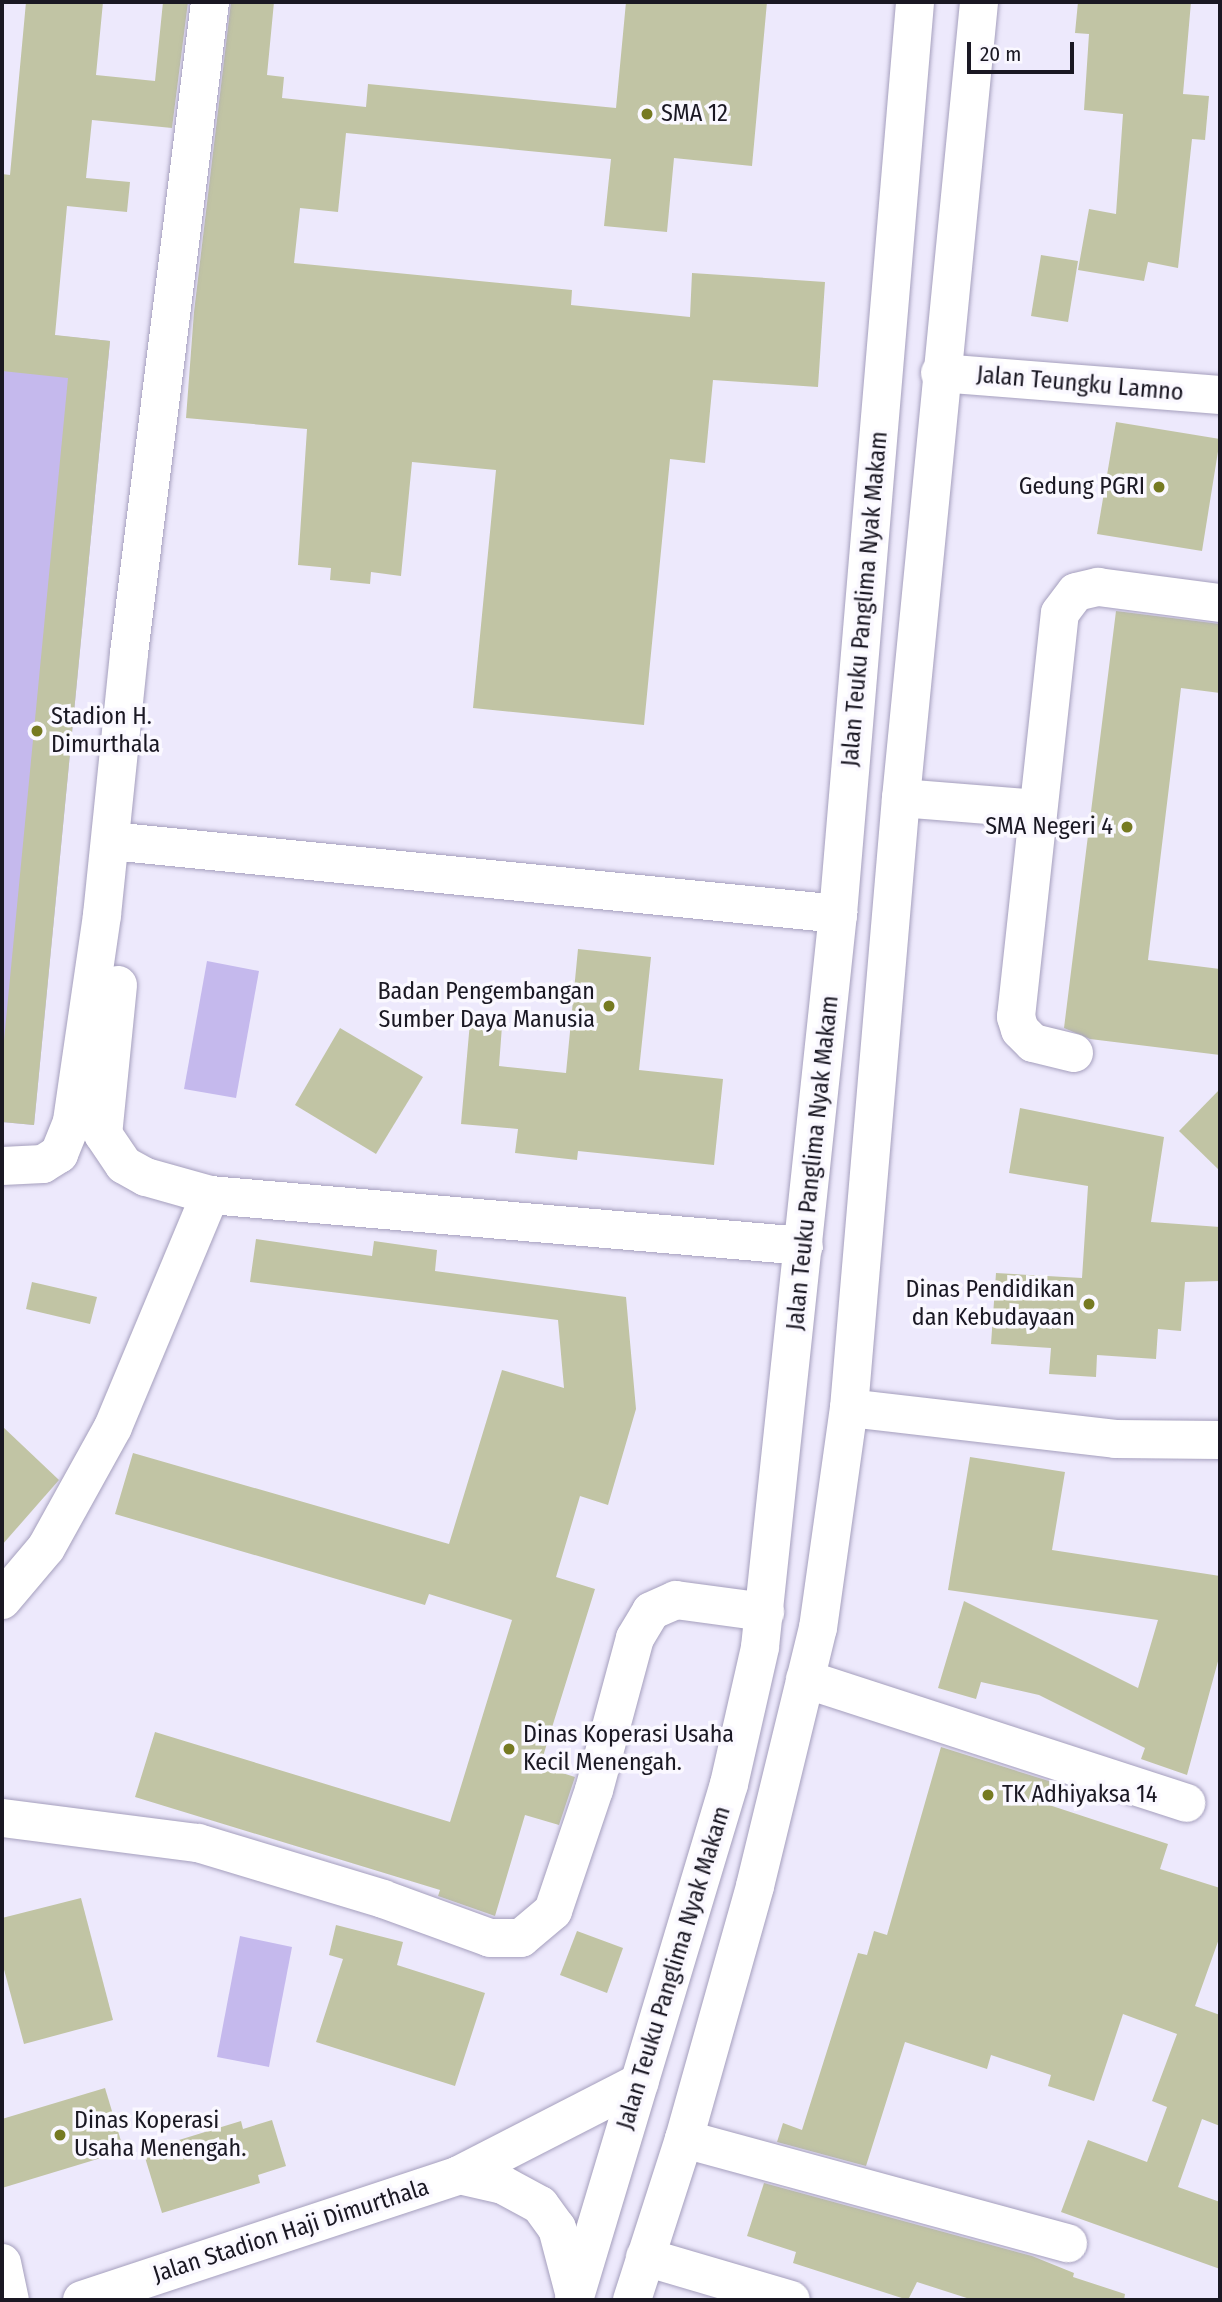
<!DOCTYPE html>
<style>
body{margin:0}
#map{position:relative;width:1222px;height:2302px;overflow:hidden;background:#ede9fc;font-family:"Fira Sans Condensed",sans-serif}
div>[style]{position:absolute}
.green>*{inset:0;background:#c5b9ed}
.building>*{inset:0;background:#c1c4a4}
.roads{filter:drop-shadow(0 0 2px #a59fbd) drop-shadow(0 0 2px #a59fbd)}
.minor>*{height:38px;margin:-19px;padding:0 19px;transform-origin:19px;border-radius:19px;background:#fff}
.major>*{height:38px;margin:-19px;padding:0 19px;transform-origin:19px;border-radius:19px;background:#fff}
.dots>*{width:19px;height:19px;translate:-50% -50%;box-sizing:border-box;border:4px solid #faf8ff;border-radius:50%}
span{translate:-50% -50%;white-space:nowrap;text-align:center;line-height:1.15;-webkit-text-stroke:7px #faf8ff;paint-order:stroke}
.poi-label{font-size:24px;color:#1a1823}
.left{translate:0 -50%;text-align:left}
.right{translate:-100% -50%;text-align:right}
.street-label{font-size:24px;color:#1a1823}
.frame{position:absolute;inset:0;border:4px solid #1a1823;pointer-events:none}
.scale{position:absolute;left:967px;top:42px;width:107px;height:32px;box-sizing:border-box;border:4px solid #1a1823;border-top:0;padding-left:9px;font-size:21px;line-height:24px;white-space:nowrap;color:#1a1823;-webkit-text-stroke:5px #faf8ff;paint-order:stroke}
</style>
<div id="map">
<div class="green">
<div style="clip-path:polygon(2px 330px,110px 341px,34px 1125px,2px 1122px)"></div>
<div style="clip-path:polygon(207px 961px,259px 971px,236px 1098px,184px 1089px)"></div>
<div style="clip-path:polygon(240px 1936px,292px 1947px,269px 2067px,217px 2057px)"></div>
</div>
<div class="building">
<div style="clip-path:polygon(26px 2px,103px 2px,96px 75px,155px 81px,163px 2px,188px 2px,172px 128px,92px 120px,86px 178px,130px 182px,127px 212px,67px 206px,55px 335px,110px 341px,34px 1125px,2px 1122px,2px 1061px,68px 378px,2px 371px,2px 174px,10px 175px)"></div>
<div style="clip-path:polygon(231px 2px,274px 2px,267px 75px,284px 77px,282px 98px,366px 107px,368px 84px,616px 108px,626px 2px,767px 2px,752px 166px,674px 158px,667px 232px,604px 226px,611px 159px,346px 133px,338px 212px,300px 208px,294px 263px,572px 290px,571px 305px,690px 317px,692px 273px,825px 282px,818px 387px,713px 380px,705px 463px,670px 459px,644px 725px,473px 708px,496px 470px,412px 462px,401px 576px,371px 572px,370px 584px,330px 580px,331px 568px,298px 565px,307px 429px,186px 418px,194px 312px)"></div>
<div style="clip-path:polygon(1078px 2px,1191px 2px,1183px 94px,1209px 96px,1205px 140px,1192px 139px,1178px 268px,1148px 262px,1144px 281px,1078px 270px,1089px 209px,1116px 214px,1123px 114px,1084px 110px,1089px 34px,1075px 33px)"></div>
<div style="clip-path:polygon(1041px 255px,1078px 261px,1068px 322px,1031px 316px)"></div>
<div style="clip-path:polygon(1116px 422px,1220px 439px,1202px 551px,1097px 534px)"></div>
<div style="clip-path:polygon(1116px 611px,1220px 624px,1220px 693px,1181px 688px,1148px 960px,1220px 969px,1220px 1055px,1090px 1039px,1064px 1028px)"></div>
<div style="clip-path:polygon(578px 949px,651px 957px,639px 1070px,723px 1079px,714px 1165px,578px 1151px,577px 1160px,515px 1153px,518px 1129px,461px 1124px,470px 1022px,502px 1026px,499px 1066px,566px 1073px)"></div>
<div style="clip-path:polygon(340px 1028px,423px 1077px,376px 1154px,295px 1105px)"></div>
<div style="clip-path:polygon(1220px 1089px,1220px 1171px,1179px 1131px)"></div>
<div style="clip-path:polygon(1020px 1108px,1164px 1137px,1151px 1222px,1220px 1227px,1220px 1281px,1185px 1282px,1181px 1331px,1158px 1329px,1156px 1359px,1097px 1355px,1096px 1377px,1049px 1374px,1051px 1348px,991px 1344px,996px 1273px,1082px 1278px,1088px 1186px,1009px 1173px)"></div>
<div style="clip-path:polygon(256px 1239px,372px 1256px,374px 1241px,437px 1250px,435px 1271px,626px 1297px,636px 1409px,608px 1505px,580px 1496px,556px 1577px,595px 1589px,540px 1766px,575px 1777px,559px 1825px,525px 1815px,495px 1916px,438px 1896px,440px 1890px,135px 1797px,155px 1732px,450px 1822px,512px 1620px,429px 1594px,425px 1605px,115px 1514px,133px 1453px,449px 1544px,502px 1370px,564px 1388px,558px 1320px,250px 1282px)"></div>
<div style="clip-path:polygon(32px 1282px,97px 1297px,90px 1324px,26px 1309px)"></div>
<div style="clip-path:polygon(2px 1426px,59px 1480px,2px 1545px)"></div>
<div style="clip-path:polygon(970px 1457px,1065px 1472px,1052px 1550px,1220px 1576px,1220px 1654px,1187px 1775px,1141px 1759px,1145px 1748px,1039px 1695px,981px 1682px,976px 1699px,938px 1688px,964px 1601px,1138px 1688px,1158px 1620px,948px 1590px)"></div>
<div style="clip-path:polygon(941px 1747px,1052px 1782px,1046px 1804px,1168px 1844px,1160px 1869px,1220px 1888px,1220px 1936px,1195px 2006px,1220px 2015px,1220px 2126px,1202px 2119px,1178px 2187px,1220px 2202px,1220px 2269px,1061px 2212px,1088px 2140px,1147px 2162px,1167px 2107px,1152px 2101px,1177px 2034px,1123px 2014px,1094px 2101px,1048px 2086px,1051px 2075px,991px 2055px,987px 2069px,905px 2042px,866px 2166px,777px 2142px,783px 2123px,802px 2130px,858px 1953px,867px 1955px,874px 1931px,887px 1935px)"></div>
<div style="clip-path:polygon(81px 1898px,113px 2020px,24px 2044px,2px 1962px,2px 1918px)"></div>
<div style="clip-path:polygon(336px 1925px,403px 1942px,397px 1965px,485px 1993px,455px 2086px,316px 2042px,343px 1959px,329px 1955px)"></div>
<div style="clip-path:polygon(577px 1931px,623px 1948px,607px 1993px,560px 1975px)"></div>
<div style="clip-path:polygon(105px 2088px,124px 2151px,2px 2188px,2px 2119px)"></div>
<div style="clip-path:polygon(272px 2120px,286px 2166px,258px 2175px,260px 2183px,162px 2213px,143px 2151px,241px 2121px,243px 2129px)"></div>
<div style="clip-path:polygon(764px 2183px,1032px 2256px,1074px 2273px,1073px 2277px,1125px 2294px,1124px 2300px,973px 2300px,917px 2282px,908px 2300px,793px 2263px,796px 2252px,747px 2236px)"></div>
</div>
<div class="roads">
<div class="minor">
<div style="left:940px;top:373px;width:281px;rotate:4.5deg"></div>
<div style="left:901px;top:798px;width:137px;rotate:4.6deg"></div>
<div style="left:111px;top:841px;width:731px;rotate:5.73deg"></div>
<div style="left:118px;top:985px;width:150px;rotate:95.7deg"></div>
<div style="left:103px;top:1134px;width:37px;rotate:56deg"></div>
<div style="left:124px;top:1165px;width:25px;rotate:29deg"></div>
<div style="left:146px;top:1177px;width:66px;rotate:15.7deg"></div>
<div style="left:210px;top:1195px;width:596px;rotate:4.91deg"></div>
<div style="left:1074px;top:1053px;width:42px;rotate:-166.3deg"></div>
<div style="left:1033px;top:1043px;width:18px;rotate:-135deg"></div>
<div style="left:1020px;top:1030px;width:14px;rotate:-107deg"></div>
<div style="left:1016px;top:1017px;width:406px;rotate:-83.8deg"></div>
<div style="left:1060px;top:613px;width:26px;rotate:-53deg"></div>
<div style="left:1076px;top:592px;width:23px;rotate:-13deg"></div>
<div style="left:1098px;top:587px;width:123px;rotate:7.5deg"></div>
<div style="left:2px;top:1166px;width:41px;rotate:-2.8deg"></div>
<div style="left:43px;top:1164px;width:19px;rotate:-32deg"></div>
<div style="left:59px;top:1154px;width:35px;rotate:-68deg"></div>
<div style="left:72px;top:1121px;width:208px;rotate:-81.7deg"></div>
<div style="left:102px;top:915px;width:263px;rotate:-84.1deg"></div>
<div style="left:129px;top:653px;width:656px;rotate:-82.91deg"></div>
<div style="left:849px;top:1408px;width:268px;rotate:6.6deg"></div>
<div style="left:1115px;top:1439px;width:105px;rotate:0.5deg"></div>
<div style="left:2px;top:1600px;width:68px;rotate:-49.8deg"></div>
<div style="left:46px;top:1548px;width:138px;rotate:-61deg"></div>
<div style="left:113px;top:1427px;width:251px;rotate:-67.3deg"></div>
<div style="left:805px;top:1679px;width:401px;rotate:18deg"></div>
<div style="left:2px;top:1818px;width:198px;rotate:7.3deg"></div>
<div style="left:198px;top:1843px;width:193px;rotate:16.8deg"></div>
<div style="left:383px;top:1899px;width:114px;rotate:20deg"></div>
<div style="left:490px;top:1938px;width:31px"></div>
<div style="left:521px;top:1938px;width:42px;rotate:-40.2deg"></div>
<div style="left:553px;top:1911px;width:128px;rotate:-71.3deg"></div>
<div style="left:594px;top:1790px;width:157px;rotate:-74.9deg"></div>
<div style="left:635px;top:1638px;width:31px;rotate:-59deg"></div>
<div style="left:651px;top:1611px;width:27px;rotate:-24deg"></div>
<div style="left:676px;top:1600px;width:90px;rotate:7.7deg"></div>
<div style="left:684px;top:2139px;width:398px;rotate:15.2deg"></div>
<div style="left:459px;top:2175px;width:45px;rotate:12.8deg"></div>
<div style="left:503px;top:2185px;width:42px;rotate:28.4deg"></div>
<div style="left:540px;top:2205px;width:29px;rotate:54deg"></div>
<div style="left:557px;top:2228px;width:70px;rotate:75.2deg"></div>
<div style="left:645px;top:2257px;width:152px;rotate:16.4deg"></div>
<div style="left:2px;top:2263px;width:38px;rotate:78deg"></div>
<div style="left:82px;top:2300px;width:397px;rotate:-18.3deg"></div>
<div style="left:459px;top:2175px;width:203px;rotate:-27.2deg"></div>
</div>
<div class="major">
<div style="left:574px;top:2300px;width:539px;rotate:-73.28deg"></div>
<div style="left:729px;top:1784px;width:140px;rotate:-77.2deg"></div>
<div style="left:760px;top:1647px;width:737px;rotate:-83.93deg"></div>
<div style="left:838px;top:914px;width:915px;rotate:-85.17deg"></div>
<div style="left:632px;top:2300px;width:169px;rotate:-72.1deg"></div>
<div style="left:684px;top:2139px;width:263px;rotate:-74.3deg"></div>
<div style="left:755px;top:1886px;width:266px;rotate:-76.3deg"></div>
<div style="left:818px;top:1628px;width:222px;rotate:-82deg"></div>
<div style="left:849px;top:1408px;width:612px;rotate:-85.13deg"></div>
<div style="left:901px;top:798px;width:800px;rotate:-84.4deg"></div>
</div>
</div>
<div class="dots">
<div style="left:647px;top:114px;background:#767a22"></div>
<div style="left:1159px;top:487px;background:#767a22"></div>
<div style="left:37px;top:731px;background:#767a22"></div>
<div style="left:1127px;top:827px;background:#767a22"></div>
<div style="left:609px;top:1006px;background:#767a22"></div>
<div style="left:1089px;top:1304px;background:#767a22"></div>
<div style="left:509px;top:1749px;background:#767a22"></div>
<div style="left:988px;top:1795px;background:#767a22"></div>
<div style="left:60px;top:2135px;background:#767a22"></div>
</div>
<div class="poi-label">
<span class="left" style="left:661px;top:114px">SMA 12</span>
<span class="right" style="left:1145px;top:487px">Gedung PGRI</span>
<span class="left" style="left:51px;top:731px">Stadion H.<br>Dimurthala</span>
<span class="right" style="left:1113px;top:827px">SMA Negeri 4</span>
<span class="right" style="left:595px;top:1006px">Badan Pengembangan<br>Sumber Daya Manusia</span>
<span class="right" style="left:1075px;top:1304px">Dinas Pendidikan<br>dan Kebudayaan</span>
<span class="left" style="left:523px;top:1749px">Dinas Koperasi Usaha<br>Kecil Menengah.</span>
<span class="left" style="left:1002px;top:1795px">TK Adhiyaksa 14</span>
<span class="left" style="left:74px;top:2135px">Dinas Koperasi<br>Usaha Menengah.</span>
</div>
<div class="street-label">
<span style="left:1080px;top:384px;rotate:5deg">Jalan Teungku Lamno</span>
<span style="left:865px;top:599px;rotate:-85deg">Jalan Teuku Panglima Nyak Makam</span>
<span style="left:813px;top:1163px;rotate:-84deg">Jalan Teuku Panglima Nyak Makam</span>
<span style="left:674px;top:1968px;rotate:-73deg">Jalan Teuku Panglima Nyak Makam</span>
<span style="left:291px;top:2231px;rotate:-18deg">Jalan Stadion Haji Dimurthala</span>
</div>
<div class="frame"></div>
<div class="scale">20 m</div>
</div>
